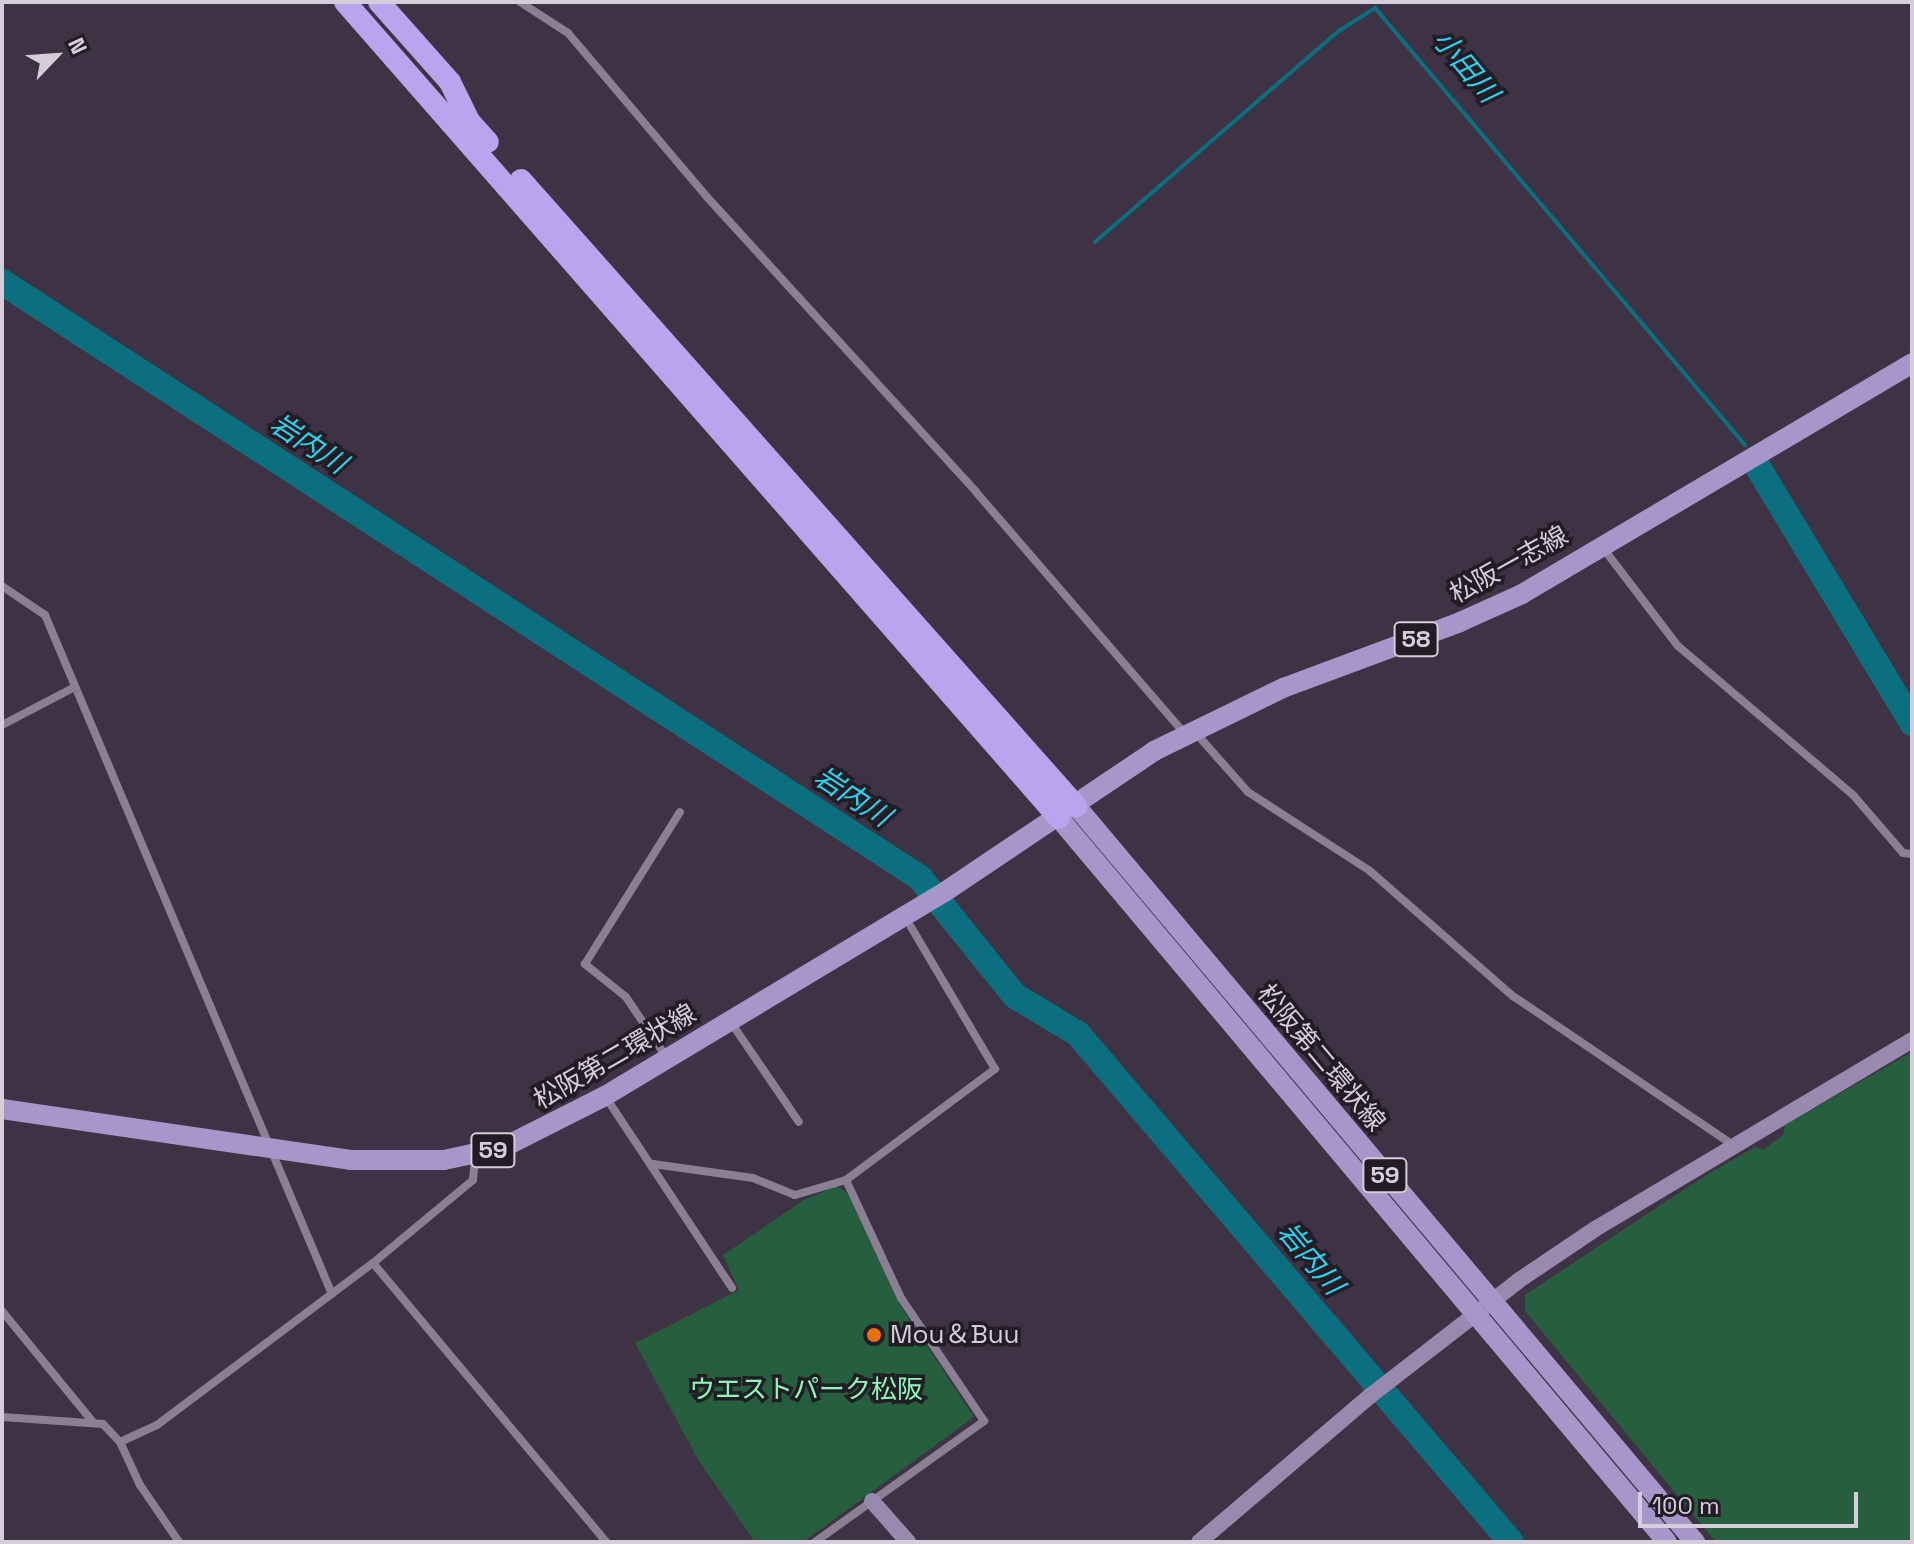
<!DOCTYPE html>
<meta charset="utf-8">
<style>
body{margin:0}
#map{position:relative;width:1914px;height:1544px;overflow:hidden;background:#3d3345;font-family:"Space Grotesk","Noto Sans JP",sans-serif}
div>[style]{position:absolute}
.green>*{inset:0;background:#265f3e}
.stream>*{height:4px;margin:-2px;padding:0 2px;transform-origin:2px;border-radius:2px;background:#0b6f80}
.river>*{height:26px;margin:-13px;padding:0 13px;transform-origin:13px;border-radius:13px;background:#0b6f80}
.street>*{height:8px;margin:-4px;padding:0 4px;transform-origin:4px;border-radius:4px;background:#8a7f93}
.secondary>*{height:16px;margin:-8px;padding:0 8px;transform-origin:8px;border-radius:8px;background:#988aae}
.primary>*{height:20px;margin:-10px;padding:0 10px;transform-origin:10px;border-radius:10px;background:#a696c9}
.highway>*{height:22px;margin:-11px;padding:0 11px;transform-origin:11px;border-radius:11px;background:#b9a5ed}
.dots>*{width:22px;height:22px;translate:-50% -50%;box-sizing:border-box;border:4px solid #221d25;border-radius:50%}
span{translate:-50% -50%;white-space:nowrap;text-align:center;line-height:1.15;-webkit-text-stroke:7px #221d25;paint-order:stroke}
.shield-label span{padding:2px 6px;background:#221d25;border:2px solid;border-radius:6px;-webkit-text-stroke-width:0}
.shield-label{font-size:24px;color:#d4ceda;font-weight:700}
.street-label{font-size:26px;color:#d4ceda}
.poi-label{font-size:26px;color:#d4ceda}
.left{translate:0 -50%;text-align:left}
.park-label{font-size:26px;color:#8df9b7}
.water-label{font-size:28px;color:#27d7f6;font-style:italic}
.frame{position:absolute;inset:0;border:4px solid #d4ceda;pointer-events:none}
.north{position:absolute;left:16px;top:16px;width:80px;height:80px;-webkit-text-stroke:6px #221d25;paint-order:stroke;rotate:65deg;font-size:22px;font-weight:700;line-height:32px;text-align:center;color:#d4ceda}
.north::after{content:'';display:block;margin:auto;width:28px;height:36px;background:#d4ceda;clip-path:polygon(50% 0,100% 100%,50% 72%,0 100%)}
.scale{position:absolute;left:1638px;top:1492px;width:220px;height:36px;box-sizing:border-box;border:4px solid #d4ceda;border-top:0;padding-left:10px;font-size:24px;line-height:28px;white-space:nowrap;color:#d4ceda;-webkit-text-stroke:6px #221d25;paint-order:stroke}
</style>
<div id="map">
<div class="green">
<div style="clip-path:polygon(1912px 1052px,1912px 1542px,1716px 1542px,1525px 1311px,1525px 1295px,1706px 1175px,1755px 1147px,1763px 1150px,1783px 1135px,1785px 1125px)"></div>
<div style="clip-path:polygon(837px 1186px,848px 1194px,898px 1302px,974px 1417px,803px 1542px,755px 1542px,699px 1461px,635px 1343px,739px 1290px,723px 1255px,804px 1200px)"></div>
</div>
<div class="stream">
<div style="left:1095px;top:242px;width:323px;rotate:-40.9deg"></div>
<div style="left:1339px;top:31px;width:43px;rotate:-32.6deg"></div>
<div style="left:1375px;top:8px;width:573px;rotate:49.75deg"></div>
<div style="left:1911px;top:346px;width:1px"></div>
</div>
<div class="river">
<div style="left:2px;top:282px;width:1095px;rotate:32.99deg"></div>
<div style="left:920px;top:878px;width:151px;rotate:51.2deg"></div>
<div style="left:1015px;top:996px;width:74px;rotate:31.1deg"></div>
<div style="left:1078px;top:1034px;width:667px;rotate:49.56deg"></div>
<div style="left:1759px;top:469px;width:297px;rotate:58.9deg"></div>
</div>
<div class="street">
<div style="left:520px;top:2px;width:57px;rotate:32.9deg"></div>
<div style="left:568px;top:33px;width:215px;rotate:49.7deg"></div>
<div style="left:707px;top:197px;width:399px;rotate:47.6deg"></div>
<div style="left:976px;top:492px;width:320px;rotate:49.2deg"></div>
<div style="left:1603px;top:548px;width:123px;rotate:52.6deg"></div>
<div style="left:1678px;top:646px;width:231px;rotate:40.4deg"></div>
<div style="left:1854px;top:796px;width:75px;rotate:49.3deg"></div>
<div style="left:1903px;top:853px;width:9px;rotate:6deg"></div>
<div style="left:2px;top:586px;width:52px;rotate:34deg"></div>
<div style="left:45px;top:615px;width:737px;rotate:67.09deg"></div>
<div style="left:2px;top:725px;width:80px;rotate:-27.5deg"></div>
<div style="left:1194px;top:731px;width:81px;rotate:48.5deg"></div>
<div style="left:1248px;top:792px;width:145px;rotate:32.9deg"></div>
<div style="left:1370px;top:871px;width:190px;rotate:41.2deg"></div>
<div style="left:1513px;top:996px;width:266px;rotate:34.1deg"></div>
<div style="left:730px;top:1021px;width:122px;rotate:55.7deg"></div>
<div style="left:667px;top:1058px;width:73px;rotate:-123.9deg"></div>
<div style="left:626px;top:997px;width:53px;rotate:-141.2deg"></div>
<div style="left:585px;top:964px;width:179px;rotate:-58deg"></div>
<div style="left:605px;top:1096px;width:230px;rotate:56.5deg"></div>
<div style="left:653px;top:1164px;width:101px;rotate:8deg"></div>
<div style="left:753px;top:1178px;width:45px;rotate:22deg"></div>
<div style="left:795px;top:1195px;width:53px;rotate:-16.4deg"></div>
<div style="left:373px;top:1263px;width:363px;rotate:50.1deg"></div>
<div style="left:2px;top:1311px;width:142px;rotate:50.7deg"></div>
<div style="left:2px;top:1417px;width:101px;rotate:4deg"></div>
<div style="left:103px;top:1424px;width:25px;rotate:47deg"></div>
<div style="left:120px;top:1442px;width:47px;rotate:65.1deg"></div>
<div style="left:140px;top:1485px;width:69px;rotate:55.6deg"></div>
<div style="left:120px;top:1442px;width:41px;rotate:-24.7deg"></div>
<div style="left:157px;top:1425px;width:270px;rotate:-36.9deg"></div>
<div style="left:373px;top:1263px;width:130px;rotate:-39.7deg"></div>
<div style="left:473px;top:1180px;width:24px;rotate:-85deg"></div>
<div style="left:815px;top:1542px;width:208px;rotate:-35.6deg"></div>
<div style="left:984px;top:1421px;width:148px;rotate:-124deg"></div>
<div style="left:901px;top:1298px;width:130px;rotate:-115deg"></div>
<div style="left:846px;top:1180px;width:186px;rotate:-36.7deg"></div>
<div style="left:995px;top:1069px;width:165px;rotate:-120.6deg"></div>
</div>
<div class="secondary">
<div style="left:872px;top:1501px;width:55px;rotate:48.7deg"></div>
<div style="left:1199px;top:1542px;width:225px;rotate:-40.5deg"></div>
<div style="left:1370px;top:1396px;width:187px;rotate:-37.8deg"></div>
<div style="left:1518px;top:1281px;width:93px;rotate:-34deg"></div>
<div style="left:1595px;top:1229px;width:369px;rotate:-30.8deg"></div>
</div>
<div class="primary">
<div style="left:1076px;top:806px;width:962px;rotate:49.94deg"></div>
<div style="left:1059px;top:818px;width:945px;rotate:49.98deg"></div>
<div style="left:2px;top:1109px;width:352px;rotate:8.3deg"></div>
<div style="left:350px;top:1160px;width:94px"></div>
<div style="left:444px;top:1160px;width:61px;rotate:-12.2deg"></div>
<div style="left:504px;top:1147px;width:113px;rotate:-26.8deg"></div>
<div style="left:605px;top:1096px;width:398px;rotate:-31deg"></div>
<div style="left:946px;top:891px;width:251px;rotate:-33.9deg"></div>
<div style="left:1154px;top:751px;width:144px;rotate:-26deg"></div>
<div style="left:1283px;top:688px;width:189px;rotate:-20.4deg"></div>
<div style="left:1460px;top:622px;width:68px;rotate:-24.3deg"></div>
<div style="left:1522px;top:594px;width:453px;rotate:-30.6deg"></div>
</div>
<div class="highway">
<div style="left:345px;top:2px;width:1084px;rotate:48.81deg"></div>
<div style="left:379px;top:2px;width:107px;rotate:48.4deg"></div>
<div style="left:450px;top:82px;width:43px;rotate:64deg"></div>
<div style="left:469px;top:121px;width:28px;rotate:48deg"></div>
<div style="left:521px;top:180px;width:837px;rotate:48.44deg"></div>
</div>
<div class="dots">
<div style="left:874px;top:1335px;background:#e8710a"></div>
</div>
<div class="shield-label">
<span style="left:1416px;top:639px">58</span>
<span style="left:493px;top:1150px">59</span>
<span style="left:1385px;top:1175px">59</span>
</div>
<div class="street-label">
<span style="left:1509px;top:565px;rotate:-29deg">松阪一志線</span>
<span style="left:615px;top:1057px;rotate:-30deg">松阪第二環状線</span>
<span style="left:1321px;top:1058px;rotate:50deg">松阪第二環状線</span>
</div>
<div class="poi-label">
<span class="left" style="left:890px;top:1335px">Mou＆Buu</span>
</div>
<div class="park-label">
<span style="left:806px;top:1390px">ウエストパーク松阪</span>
</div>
<div class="water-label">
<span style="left:1466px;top:66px;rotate:50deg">小田川</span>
<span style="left:309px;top:443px;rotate:33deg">岩内川</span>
<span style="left:853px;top:796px;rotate:33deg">岩内川</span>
<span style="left:1311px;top:1258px;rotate:50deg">岩内川</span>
</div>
<div class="frame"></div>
<div class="north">N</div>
<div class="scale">100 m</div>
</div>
